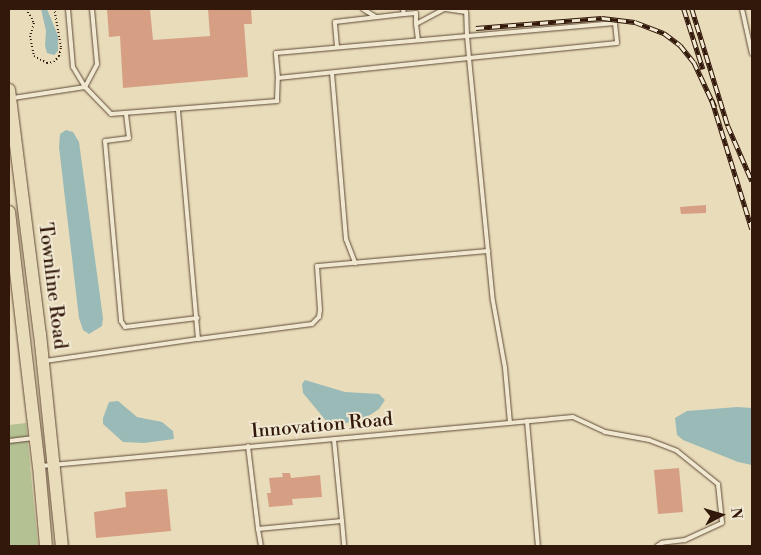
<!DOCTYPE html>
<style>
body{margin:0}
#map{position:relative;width:761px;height:555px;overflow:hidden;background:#e9dcba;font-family:"Libre Bodoni",serif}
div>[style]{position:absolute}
.green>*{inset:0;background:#b4c192}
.water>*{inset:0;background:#9abab8}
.building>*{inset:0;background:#d69f84}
.path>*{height:2px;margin-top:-1px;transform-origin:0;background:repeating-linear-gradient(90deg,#31180a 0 1px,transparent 0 3.5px)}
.roads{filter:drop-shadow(0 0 1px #5f4936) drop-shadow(0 0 1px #5f4936)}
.lane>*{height:4px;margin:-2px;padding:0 2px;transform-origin:2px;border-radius:2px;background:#f1e8d2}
.primary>*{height:12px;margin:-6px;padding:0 6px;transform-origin:6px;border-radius:6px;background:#e9dcba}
.rail>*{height:4.5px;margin-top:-2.25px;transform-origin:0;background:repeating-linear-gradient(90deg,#f1e8d2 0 8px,#31180a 0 16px);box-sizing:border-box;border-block:1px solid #31180a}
span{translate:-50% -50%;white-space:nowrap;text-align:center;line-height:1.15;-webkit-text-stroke:4px #f1e8d2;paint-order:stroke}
.street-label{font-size:19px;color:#31180a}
.frame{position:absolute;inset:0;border:10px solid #31180a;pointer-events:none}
.north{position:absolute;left:696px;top:490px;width:50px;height:50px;-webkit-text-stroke:4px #f1e8d2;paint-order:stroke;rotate:84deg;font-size:14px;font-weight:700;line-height:20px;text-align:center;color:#31180a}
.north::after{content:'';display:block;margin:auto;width:18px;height:22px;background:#31180a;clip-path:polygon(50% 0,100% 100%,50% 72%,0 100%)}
</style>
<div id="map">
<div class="green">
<div style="clip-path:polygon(26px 423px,38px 546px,9px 546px,9px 425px)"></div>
</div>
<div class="water">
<div style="clip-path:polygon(41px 9px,47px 9px,58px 36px,58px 51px,54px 55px,47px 53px,45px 46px,46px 31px)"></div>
<div style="clip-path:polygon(66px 130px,73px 132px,79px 142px,103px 318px,102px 326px,89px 334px,83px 330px,79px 318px,59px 147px,60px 134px)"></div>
<div style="clip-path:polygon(305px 380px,345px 392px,379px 394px,385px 400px,379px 409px,370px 415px,332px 428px,303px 393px,302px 384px)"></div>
<div style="clip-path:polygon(118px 401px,137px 417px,162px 422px,173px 431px,174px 439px,144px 443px,123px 442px,103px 424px,103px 418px,109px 402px)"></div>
<div style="clip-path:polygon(737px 407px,752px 408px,752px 465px,738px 462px,683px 440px,677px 435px,675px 418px,687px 411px)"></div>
</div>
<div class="building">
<div style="clip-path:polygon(107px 9px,150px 9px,153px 40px,210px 36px,208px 9px,251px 9px,252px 24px,244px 24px,248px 77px,123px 88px,120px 36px,109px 37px)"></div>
<div style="clip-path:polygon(706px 205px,706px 213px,681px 214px,680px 207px)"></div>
<div style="clip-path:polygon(679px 468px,683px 512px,658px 514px,654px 470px)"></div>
<div style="clip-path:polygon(282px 473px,290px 473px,291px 478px,320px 475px,322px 497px,292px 499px,293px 505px,269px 507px,267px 493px,271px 493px,269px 478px,283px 477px)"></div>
<div style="clip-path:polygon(167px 489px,171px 531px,96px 538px,94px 512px,126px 507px,125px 492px)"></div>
</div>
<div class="path">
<div style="left:26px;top:9px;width:16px;rotate:60deg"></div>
<div style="left:34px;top:23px;width:14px;rotate:107deg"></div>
<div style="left:30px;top:36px;width:20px;rotate:79deg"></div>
<div style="left:34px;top:56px;width:15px;rotate:28deg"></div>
<div style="left:47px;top:63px;width:7px;rotate:-8deg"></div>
<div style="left:54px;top:62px;width:8px;rotate:-50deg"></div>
<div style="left:59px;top:56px;width:9px;rotate:-77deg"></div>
<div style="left:61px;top:47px;width:39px;rotate:-100deg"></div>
</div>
<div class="roads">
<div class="lane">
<div style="left:68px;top:9px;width:58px;rotate:85.1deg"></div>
<div style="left:73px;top:67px;width:23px;rotate:59deg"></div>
<div style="left:85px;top:87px;width:37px;rotate:46deg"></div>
<div style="left:111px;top:114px;width:167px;rotate:-4.5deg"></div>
<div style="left:277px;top:101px;width:23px;rotate:-88deg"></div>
<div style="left:278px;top:78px;width:192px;rotate:-6deg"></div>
<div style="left:469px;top:58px;width:244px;rotate:84.4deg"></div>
<div style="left:493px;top:301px;width:68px;rotate:79.8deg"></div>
<div style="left:505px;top:368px;width:55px;rotate:84.8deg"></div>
<div style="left:363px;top:9px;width:15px;rotate:32deg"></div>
<div style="left:403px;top:9px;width:5px;rotate:79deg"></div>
<div style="left:404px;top:14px;width:12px;rotate:-5deg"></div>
<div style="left:416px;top:13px;width:11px;rotate:90deg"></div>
<div style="left:742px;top:9px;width:46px;rotate:77.5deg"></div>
<div style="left:418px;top:40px;width:16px;rotate:-97deg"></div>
<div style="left:416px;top:24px;width:32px;rotate:-28deg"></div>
<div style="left:337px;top:47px;width:25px;rotate:-95deg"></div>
<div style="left:335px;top:22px;width:69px;rotate:-6.6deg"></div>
<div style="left:332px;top:73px;width:167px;rotate:85.2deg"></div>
<div style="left:346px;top:239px;width:26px;rotate:69deg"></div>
<div style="left:278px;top:78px;width:25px;rotate:-95deg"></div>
<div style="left:276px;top:53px;width:192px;rotate:-5.1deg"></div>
<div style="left:467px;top:36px;width:149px;rotate:-5deg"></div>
<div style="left:615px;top:23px;width:20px;rotate:84deg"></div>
<div style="left:617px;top:43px;width:149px;rotate:174.2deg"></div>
<div style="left:469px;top:58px;width:22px;rotate:-95deg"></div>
<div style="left:467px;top:36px;width:24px;rotate:-92deg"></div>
<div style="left:466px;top:12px;width:21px;rotate:-172deg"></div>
<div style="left:85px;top:87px;width:26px;rotate:-62deg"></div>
<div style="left:97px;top:64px;width:55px;rotate:-95.2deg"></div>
<div style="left:13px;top:98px;width:73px;rotate:-8.7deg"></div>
<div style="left:126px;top:114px;width:24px;rotate:83deg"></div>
<div style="left:129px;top:138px;width:24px;rotate:173deg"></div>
<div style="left:105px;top:141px;width:181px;rotate:84.9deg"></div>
<div style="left:121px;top:321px;width:7px;rotate:56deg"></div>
<div style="left:125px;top:327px;width:73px;rotate:-7.1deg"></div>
<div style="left:198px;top:339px;width:115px;rotate:-7.5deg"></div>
<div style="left:312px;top:324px;width:10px;rotate:-45deg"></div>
<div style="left:319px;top:317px;width:7px;rotate:-82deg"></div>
<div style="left:320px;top:310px;width:44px;rotate:-93.9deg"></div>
<div style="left:317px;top:266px;width:172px;rotate:-5deg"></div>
<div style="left:45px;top:361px;width:155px;rotate:-8.2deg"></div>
<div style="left:198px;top:339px;width:230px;rotate:-95deg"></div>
<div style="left:527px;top:421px;width:125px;rotate:85deg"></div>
<div style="left:9px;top:441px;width:25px;rotate:-7deg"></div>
<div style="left:248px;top:446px;width:84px;rotate:83.1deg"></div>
<div style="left:258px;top:529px;width:84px;rotate:-5.4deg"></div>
<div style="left:342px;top:521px;width:82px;rotate:-95.6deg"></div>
<div style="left:41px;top:466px;width:534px;rotate:-5.26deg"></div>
<div style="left:573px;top:417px;width:35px;rotate:25deg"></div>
<div style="left:605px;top:432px;width:45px;rotate:10.3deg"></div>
<div style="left:649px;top:440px;width:30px;rotate:21deg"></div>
<div style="left:677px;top:451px;width:53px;rotate:38.8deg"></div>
<div style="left:718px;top:484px;width:39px;rotate:84deg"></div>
<div style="left:722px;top:523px;width:41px;rotate:155.3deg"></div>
<div style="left:685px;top:540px;width:23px;rotate:173deg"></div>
<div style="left:662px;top:543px;width:6px;rotate:149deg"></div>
<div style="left:342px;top:521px;width:25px;rotate:85deg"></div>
<div style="left:258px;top:529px;width:17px;rotate:80deg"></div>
</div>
<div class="primary">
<div style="left:9px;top:90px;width:246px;rotate:82.8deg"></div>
<div style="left:40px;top:334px;width:213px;rotate:84.1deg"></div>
<div style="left:9px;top:212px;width:256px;rotate:83.3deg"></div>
<div style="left:39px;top:466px;width:80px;rotate:85deg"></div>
</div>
</div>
<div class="rail">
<div style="left:684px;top:9px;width:63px;rotate:72.4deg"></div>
<div style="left:692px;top:9px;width:122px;rotate:72.9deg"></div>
<div style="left:728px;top:126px;width:60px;rotate:66.4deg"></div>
<div style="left:476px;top:28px;width:126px;rotate:-4.5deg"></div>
<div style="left:602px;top:18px;width:33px;rotate:7deg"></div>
<div style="left:635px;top:22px;width:31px;rotate:21deg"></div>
<div style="left:664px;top:33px;width:20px;rotate:37deg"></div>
<div style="left:680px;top:45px;width:22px;rotate:51deg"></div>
<div style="left:694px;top:62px;width:50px;rotate:65deg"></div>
<div style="left:712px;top:100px;width:135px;rotate:72.8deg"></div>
</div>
<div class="street-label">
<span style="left:52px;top:286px;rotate:83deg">Townline Road</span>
<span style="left:322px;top:426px;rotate:-5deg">Innovation Road</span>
</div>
<div class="frame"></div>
<div class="north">N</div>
</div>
